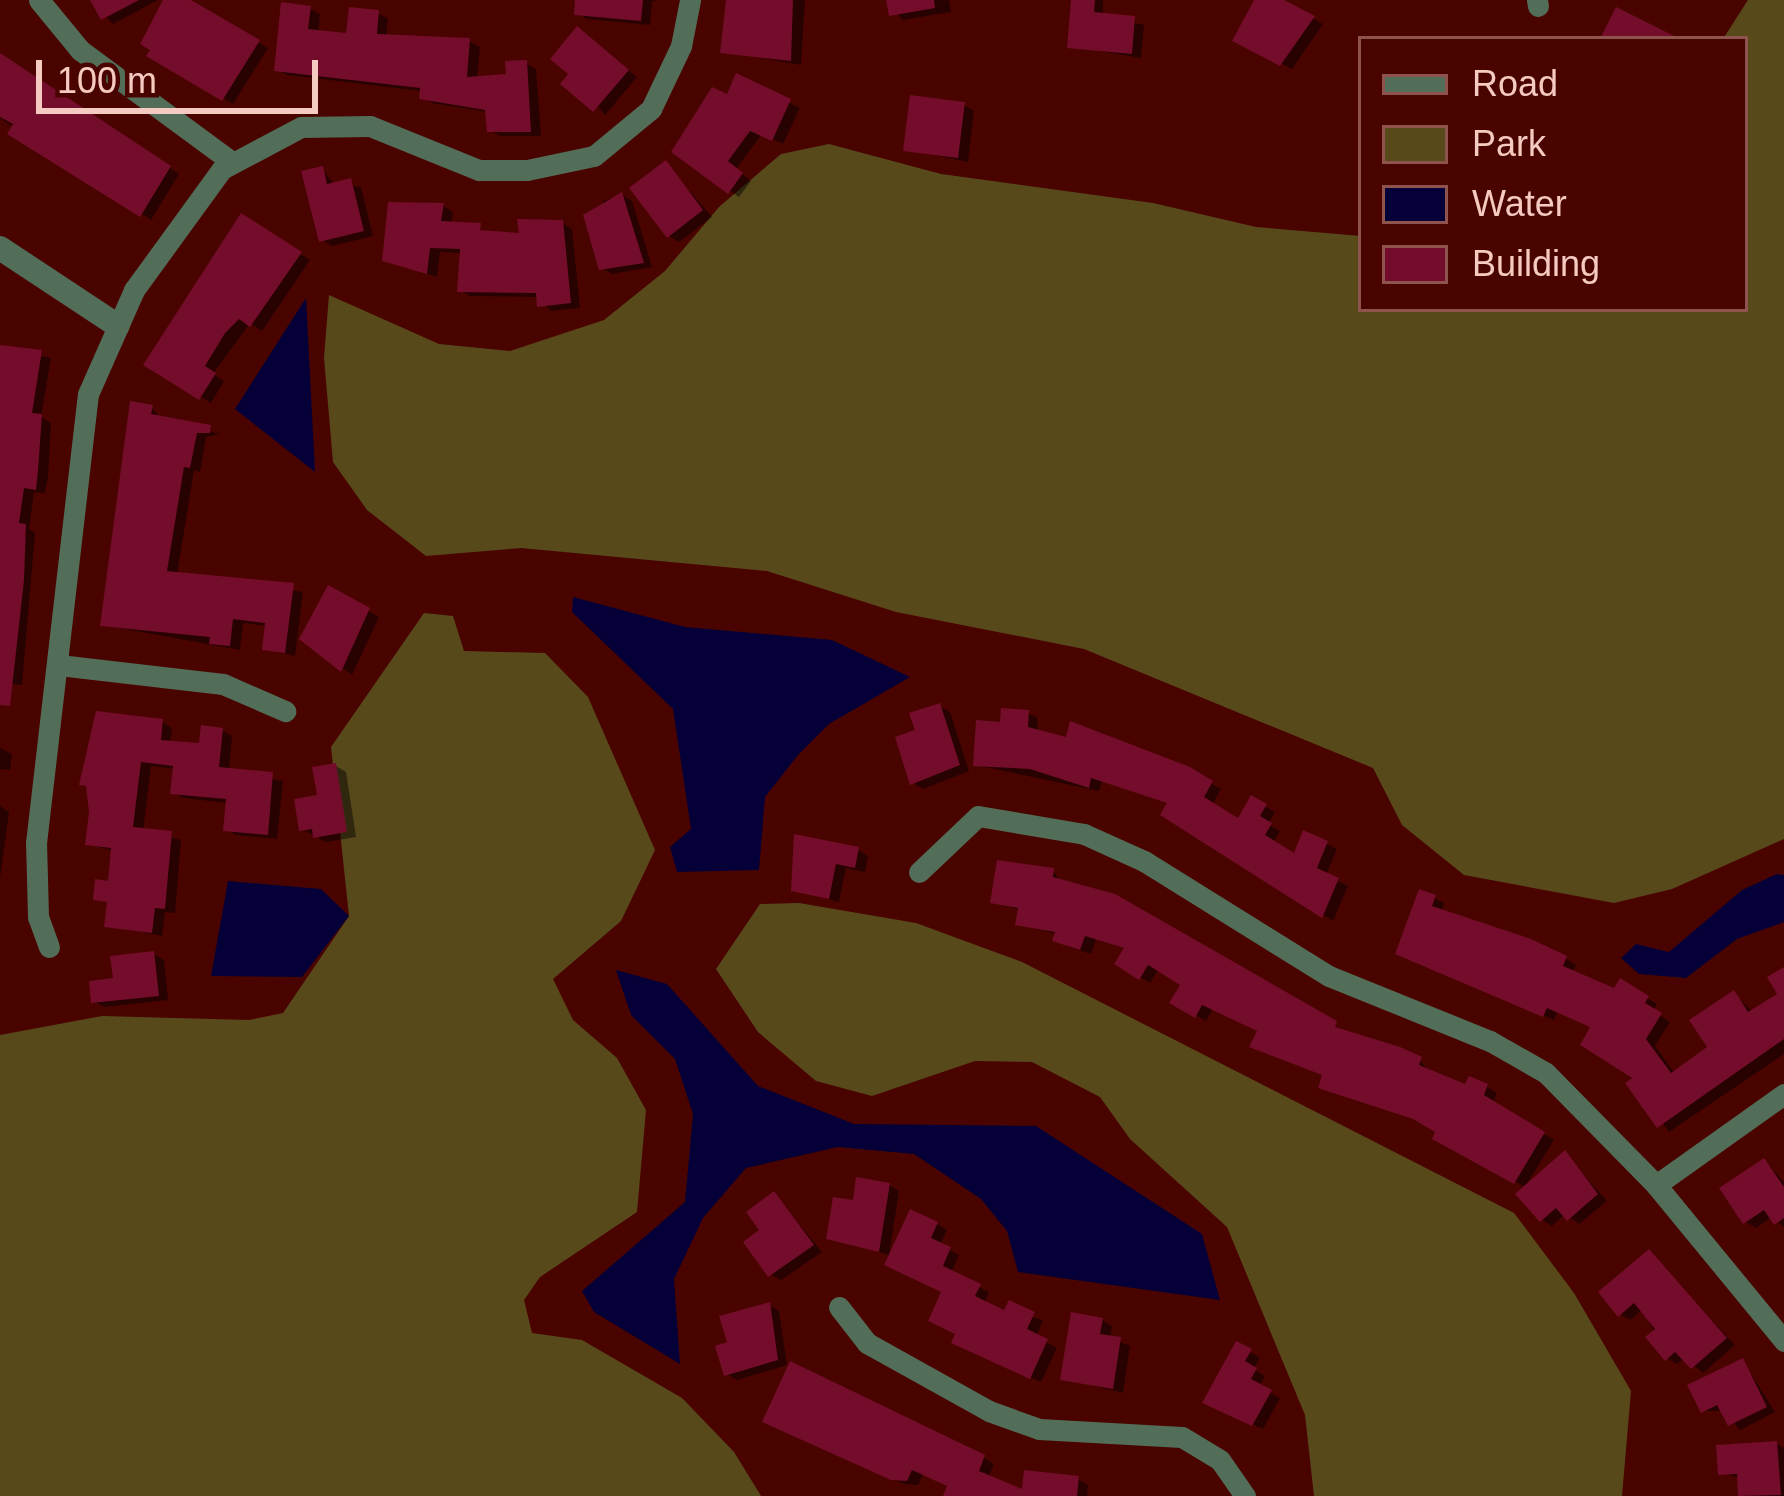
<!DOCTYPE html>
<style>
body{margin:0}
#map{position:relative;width:1784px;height:1496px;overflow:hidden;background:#4a0400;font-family:Helvetica,sans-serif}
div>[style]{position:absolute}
.green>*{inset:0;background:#58491b}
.water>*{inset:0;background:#050037}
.shadow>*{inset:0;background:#0007}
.building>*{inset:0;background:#740d2b}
.minor>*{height:21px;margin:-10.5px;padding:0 10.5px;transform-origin:10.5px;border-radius:10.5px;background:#526e59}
.tertiary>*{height:24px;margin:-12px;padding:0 12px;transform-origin:12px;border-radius:12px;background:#526e59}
span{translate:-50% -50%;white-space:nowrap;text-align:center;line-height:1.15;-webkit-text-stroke:12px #4a0400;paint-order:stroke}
.legend{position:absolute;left:1358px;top:36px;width:390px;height:276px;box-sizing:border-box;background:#4a0400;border:3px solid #8e534d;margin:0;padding:15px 21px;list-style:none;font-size:36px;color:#f5cac1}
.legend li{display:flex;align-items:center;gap:24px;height:60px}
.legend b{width:60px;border:3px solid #8e534d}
.scale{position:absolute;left:36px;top:60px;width:282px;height:54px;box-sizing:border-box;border:6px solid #f5cac1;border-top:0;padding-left:15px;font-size:36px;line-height:42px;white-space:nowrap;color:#f5cac1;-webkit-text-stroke:9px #4a0400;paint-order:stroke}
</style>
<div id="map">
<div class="green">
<div style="clip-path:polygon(1748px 0,1784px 0,1784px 839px,1672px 889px,1614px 903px,1464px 875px,1402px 825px,1373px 768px,1084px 649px,896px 612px,767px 571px,521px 548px,426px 556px,367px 510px,333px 462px,324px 358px,329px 295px,439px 344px,510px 351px,604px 320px,665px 271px,719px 207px,781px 154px,829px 144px,941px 174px,1153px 203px,1256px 227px,1361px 236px,1361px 309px,1745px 309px,1745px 39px,1723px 39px)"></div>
<div style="clip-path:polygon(424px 613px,453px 616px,464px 651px,545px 653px,588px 697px,655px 850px,621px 921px,553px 979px,573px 1020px,617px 1058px,646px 1110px,637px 1212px,540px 1277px,524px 1300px,532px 1333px,582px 1340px,682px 1398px,734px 1452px,761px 1496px,0 1496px,0 1035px,102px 1016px,249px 1020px,283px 1013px,349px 916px,331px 747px)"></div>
<div style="clip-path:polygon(799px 903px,916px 923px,1022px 962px,1514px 1213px,1574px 1293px,1631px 1391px,1622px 1496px,1314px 1496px,1305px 1415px,1227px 1227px,1130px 1139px,1100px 1097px,1032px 1062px,975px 1061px,872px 1096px,816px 1081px,758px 1032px,716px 969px,760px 904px)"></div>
</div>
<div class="water">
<div style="clip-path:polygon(306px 298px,315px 472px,235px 409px)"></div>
<div style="clip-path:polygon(573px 597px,685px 627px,832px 640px,910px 677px,829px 724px,798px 755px,765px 797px,759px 870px,677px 872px,670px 847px,691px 829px,673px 709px,572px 612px)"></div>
<div style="clip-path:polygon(1777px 874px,1784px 875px,1784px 922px,1737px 939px,1686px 978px,1639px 974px,1621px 958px,1636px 944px,1669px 952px,1742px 890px)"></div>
<div style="clip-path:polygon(228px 881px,321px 889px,349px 916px,302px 977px,211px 976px)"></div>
<div style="clip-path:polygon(616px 970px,667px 984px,758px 1086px,854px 1124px,1036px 1126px,1202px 1234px,1220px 1300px,1018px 1272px,1007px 1231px,981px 1199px,914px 1154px,838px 1147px,746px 1168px,703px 1218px,674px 1279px,680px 1364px,594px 1312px,582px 1291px,685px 1202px,693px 1114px,675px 1059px,631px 1015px)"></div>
</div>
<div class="shadow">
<div style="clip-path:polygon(91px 0,158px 0,113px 24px)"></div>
<div style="clip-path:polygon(166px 0,183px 0,268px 48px,233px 104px,150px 55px)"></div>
<div style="clip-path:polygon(578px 0,661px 0,652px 1px,650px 25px,587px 19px,577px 13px)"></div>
<div style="clip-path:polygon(731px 0,805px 0,801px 65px,723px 51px)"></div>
<div style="clip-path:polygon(889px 0,949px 0,951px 12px,902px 20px)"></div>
<div style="clip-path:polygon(1074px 0,1103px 0,1103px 16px,1144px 25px,1141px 58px,1070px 46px)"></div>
<div style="clip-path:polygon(1257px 0,1277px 0,1323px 24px,1292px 69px,1236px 40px)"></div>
<div style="clip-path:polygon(310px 9px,320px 14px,318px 33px,349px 37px,378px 13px,388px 19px,386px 37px,469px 41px,480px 47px,477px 79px,509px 77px,526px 63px,536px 69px,541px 136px,500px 136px,489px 130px,488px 112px,432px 103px,422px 91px,287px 75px,277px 70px)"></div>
<div style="clip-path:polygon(588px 36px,637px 77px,605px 115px,572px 74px)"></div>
<div style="clip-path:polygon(0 57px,179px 174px,151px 220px,0 118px)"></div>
<div style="clip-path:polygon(738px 77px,800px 108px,783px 144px,762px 134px,736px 169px,751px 181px,739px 197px,675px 151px,728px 98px)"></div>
<div style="clip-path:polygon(964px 105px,974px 111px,968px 162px,907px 149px)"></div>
<div style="clip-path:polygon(666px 164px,712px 217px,679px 242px,669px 236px)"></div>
<div style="clip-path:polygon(322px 169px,335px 185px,361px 187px,373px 236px,332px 246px,322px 240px)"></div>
<div style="clip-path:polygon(622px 195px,632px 201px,652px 267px,612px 274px,602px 268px,603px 201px)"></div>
<div style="clip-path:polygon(443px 206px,453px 212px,451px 224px,490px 232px,522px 236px,562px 223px,572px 229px,580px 308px,550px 311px,539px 297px,470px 296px,460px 290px,462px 253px,440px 252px,437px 277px,385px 260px)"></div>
<div style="clip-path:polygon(242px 217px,310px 260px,262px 331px,250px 323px,213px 374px,224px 381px,211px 403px,147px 364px)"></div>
<div style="clip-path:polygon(0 348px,51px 358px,41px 417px,51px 423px,48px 477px,45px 493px,34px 492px,29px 529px,35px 533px,22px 685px,0 683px)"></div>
<div style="clip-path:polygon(152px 408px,161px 419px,220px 434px,206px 437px,200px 472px,194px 470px,177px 575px,303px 592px,295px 656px,265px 648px,268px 626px,243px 623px,240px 650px,103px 625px)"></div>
<div style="clip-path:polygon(329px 589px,379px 617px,352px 675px,303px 638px)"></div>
<div style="clip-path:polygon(939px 706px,950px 712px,969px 771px,923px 789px,913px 783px,919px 732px)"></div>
<div style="clip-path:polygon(1028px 713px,1038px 718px,1037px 732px,1068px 740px,1072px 725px,1103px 733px,1111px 745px,1212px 784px,1221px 789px,1212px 805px,1239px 822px,1252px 799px,1275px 812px,1268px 824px,1280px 831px,1273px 843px,1295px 857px,1327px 844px,1337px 849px,1326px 875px,1348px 886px,1333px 921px,1164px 814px,1170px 804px,1102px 781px,1099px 791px,976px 765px,1003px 726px)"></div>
<div style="clip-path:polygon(162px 722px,172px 728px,170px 743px,202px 746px,222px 730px,232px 736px,229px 771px,283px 781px,277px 839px,236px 835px,226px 829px,228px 803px,184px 798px,174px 793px,176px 769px,151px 766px,143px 831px,181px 840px,175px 913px,165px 912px,162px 936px,108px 925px,110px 904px,96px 898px,110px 884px,114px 851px,88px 844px)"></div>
<div style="clip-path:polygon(0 748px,12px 754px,10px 770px,0 769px)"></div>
<div style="clip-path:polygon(336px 766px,346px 772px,356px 837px,326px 842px,302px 829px)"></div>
<div style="clip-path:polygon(0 806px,9px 812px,0 878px)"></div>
<div style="clip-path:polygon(858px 850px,868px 856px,865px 872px,846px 868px,839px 902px,794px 889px)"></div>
<div style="clip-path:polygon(1053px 871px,1062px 883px,1114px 897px,1344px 1033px,1420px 1060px,1429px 1072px,1467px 1088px,1470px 1080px,1487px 1087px,1497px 1093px,1493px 1103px,1554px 1140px,1525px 1187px,1436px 1138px,1439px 1130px,1426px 1123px,1321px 1087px,1326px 1076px,1260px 1031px,1213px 1009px,1206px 1021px,1173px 1002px,1184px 984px,1159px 968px,1150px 983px,1118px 963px,1127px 949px,1096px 939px,1091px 954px,1066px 946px,1057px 934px,1018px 924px,1020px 910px,993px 902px)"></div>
<div style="clip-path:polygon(1434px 898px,1444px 903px,1441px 913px,1566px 959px,1576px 965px,1572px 973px,1616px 992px,1621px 982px,1657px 1004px,1653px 1011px,1670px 1022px,1655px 1046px,1675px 1074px,1711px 1048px,1734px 994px,1753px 1012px,1781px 995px,1784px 970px,1784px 1054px,1669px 1132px,1594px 1027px,1558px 1011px,1554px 1020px,1409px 959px)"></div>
<div style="clip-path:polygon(154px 954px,164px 960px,168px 1000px,104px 1007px,94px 1001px)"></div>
<div style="clip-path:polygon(1565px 1154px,1607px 1201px,1579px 1224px,1565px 1214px,1552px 1226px,1542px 1220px)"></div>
<div style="clip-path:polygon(1764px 1161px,1784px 1182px,1784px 1227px,1772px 1217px,1756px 1228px,1746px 1222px)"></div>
<div style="clip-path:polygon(889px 1185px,899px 1191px,889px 1255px,829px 1237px)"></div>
<div style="clip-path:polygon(774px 1194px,822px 1252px,781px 1280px,770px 1274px)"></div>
<div style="clip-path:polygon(937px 1224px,947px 1230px,940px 1245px,959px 1255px,951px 1273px,989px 1292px,984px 1304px,1043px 1320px,1036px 1337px,1057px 1348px,1041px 1382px,965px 1348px,945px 1292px,898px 1269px)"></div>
<div style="clip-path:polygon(1649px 1253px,1735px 1345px,1703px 1373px,1685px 1358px,1677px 1364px,1667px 1358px,1643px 1309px,1630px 1320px,1620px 1314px)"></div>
<div style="clip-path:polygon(769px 1305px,779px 1311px,787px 1365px,737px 1380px,727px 1374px)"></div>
<div style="clip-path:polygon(1102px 1320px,1112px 1326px,1110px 1338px,1130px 1346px,1123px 1393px,1063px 1378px)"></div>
<div style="clip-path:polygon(1238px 1345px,1260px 1358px,1253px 1369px,1265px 1376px,1259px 1387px,1280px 1398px,1263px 1429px,1216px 1408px)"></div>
<div style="clip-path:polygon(1743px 1361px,1775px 1412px,1740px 1430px,1724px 1411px,1703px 1411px)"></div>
<div style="clip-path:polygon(791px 1365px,984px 1458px,994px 1464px,988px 1478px,1024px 1494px,1078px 1479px,1088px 1485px,1087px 1496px,947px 1496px,951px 1486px,923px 1474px,918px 1485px,904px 1484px,776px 1426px)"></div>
<div style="clip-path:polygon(1777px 1444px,1784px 1448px,1784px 1496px,1742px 1496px,1740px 1478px,1721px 1473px)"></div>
</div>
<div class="building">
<div style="clip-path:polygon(90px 0,139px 0,101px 20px)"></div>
<div style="clip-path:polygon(163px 0,191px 0,260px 40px,222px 101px,146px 56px,150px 50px,140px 44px)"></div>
<div style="clip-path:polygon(575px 0,643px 0,641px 21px,574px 15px)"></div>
<div style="clip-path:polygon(726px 0,793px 0,791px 61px,720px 53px)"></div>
<div style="clip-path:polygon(886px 0,934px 0,935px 8px,889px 16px)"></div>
<div style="clip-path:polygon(1071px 0,1095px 0,1094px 12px,1135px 16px,1132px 54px,1067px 48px)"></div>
<div style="clip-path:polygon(1254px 0,1284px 0,1315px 16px,1280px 66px,1232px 41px)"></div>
<div style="clip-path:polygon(281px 2px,311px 6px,308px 29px,346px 33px,349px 7px,379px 10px,377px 34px,470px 38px,467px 77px,506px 74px,505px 61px,527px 60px,531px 132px,487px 132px,485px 110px,419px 99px,420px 88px,274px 71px)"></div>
<div style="clip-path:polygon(1616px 7px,1680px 39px,1600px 39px)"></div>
<div style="clip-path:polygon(577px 26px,629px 70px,593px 112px,560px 84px,568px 74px,550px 59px)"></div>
<div style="clip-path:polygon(0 53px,171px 166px,140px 217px,7px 134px,13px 124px,0 117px)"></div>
<div style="clip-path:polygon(736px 73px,791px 99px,772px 141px,750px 131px,728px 161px,743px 173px,728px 194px,671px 152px,712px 87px,727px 94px)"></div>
<div style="clip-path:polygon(910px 95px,965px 102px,958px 158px,903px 151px)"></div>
<div style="clip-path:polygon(666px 160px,703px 210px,667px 238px,629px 188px)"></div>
<div style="clip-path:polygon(323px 166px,327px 184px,351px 178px,364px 231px,319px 242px,301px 171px)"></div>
<div style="clip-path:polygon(622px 192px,644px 263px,599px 270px,583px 215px)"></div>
<div style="clip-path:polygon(388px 202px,444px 203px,441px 221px,481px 223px,480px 230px,519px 233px,517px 219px,563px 220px,571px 303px,537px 307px,536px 293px,457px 292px,460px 249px,430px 248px,427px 274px,382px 261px)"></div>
<div style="clip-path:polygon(241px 213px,302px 252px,250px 327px,239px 319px,225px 333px,205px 366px,216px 373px,199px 400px,143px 365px)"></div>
<div style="clip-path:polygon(0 345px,42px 350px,32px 413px,42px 414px,38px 470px,36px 490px,24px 488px,19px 523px,26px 524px,24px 580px,10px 706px,0 705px)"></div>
<div style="clip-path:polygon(130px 401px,153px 405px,151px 414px,211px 425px,210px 433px,197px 433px,190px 468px,184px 467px,167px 571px,294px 583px,285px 653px,262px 650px,265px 623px,233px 619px,230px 646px,209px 644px,210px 637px,100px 626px)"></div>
<div style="clip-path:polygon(328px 585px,370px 608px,341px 672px,299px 639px)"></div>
<div style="clip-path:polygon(940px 703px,960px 765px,910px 785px,895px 737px,915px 730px,909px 713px)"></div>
<div style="clip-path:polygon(1001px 708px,1029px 710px,1028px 727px,1066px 737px,1070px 721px,1190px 767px,1213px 781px,1204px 797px,1238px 818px,1251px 795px,1267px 804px,1260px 816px,1272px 823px,1265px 835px,1294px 853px,1303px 830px,1328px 841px,1317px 868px,1339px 878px,1322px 918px,1160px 815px,1167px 803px,1091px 778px,1089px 788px,1030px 769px,973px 766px,976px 720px,1000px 722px)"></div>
<div style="clip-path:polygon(96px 711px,163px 719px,161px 740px,199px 743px,201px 725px,223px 728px,219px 767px,273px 772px,268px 835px,223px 831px,226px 799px,170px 794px,173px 766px,141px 762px,133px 827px,172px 831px,165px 909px,155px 908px,152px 933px,104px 927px,107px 902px,93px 900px,95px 879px,108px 881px,111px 848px,85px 845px,89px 812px,86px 786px,79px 785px)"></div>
<div style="clip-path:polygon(336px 763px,347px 832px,313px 838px,312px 829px,299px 831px,294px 799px,317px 795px,312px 767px)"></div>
<div style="clip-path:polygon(794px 834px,859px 847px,855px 868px,836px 864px,829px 899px,791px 891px)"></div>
<div style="clip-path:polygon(997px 860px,1054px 868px,1053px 877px,1115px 894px,1337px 1021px,1335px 1027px,1400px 1047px,1422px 1057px,1419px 1065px,1465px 1084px,1469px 1076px,1488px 1084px,1484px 1095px,1545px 1132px,1514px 1184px,1432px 1139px,1435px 1132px,1413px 1119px,1318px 1088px,1322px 1075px,1249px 1047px,1257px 1031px,1202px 1005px,1195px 1018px,1169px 1003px,1180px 985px,1148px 965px,1139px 980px,1114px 964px,1124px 948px,1085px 936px,1080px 950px,1052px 941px,1055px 932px,1015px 925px,1018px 908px,990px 903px)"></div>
<div style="clip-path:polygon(1419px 889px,1436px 895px,1432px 906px,1531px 939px,1567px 956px,1563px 966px,1614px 988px,1620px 978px,1649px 996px,1645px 1003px,1662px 1013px,1646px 1039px,1671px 1073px,1707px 1047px,1689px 1020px,1734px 990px,1748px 1012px,1777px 994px,1767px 977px,1784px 967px,1784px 1039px,1657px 1128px,1625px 1083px,1632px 1078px,1580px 1045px,1590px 1027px,1547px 1008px,1543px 1017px,1395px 954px)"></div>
<div style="clip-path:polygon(154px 951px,159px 996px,91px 1003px,89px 981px,113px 978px,110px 956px)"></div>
<div style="clip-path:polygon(1565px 1150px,1598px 1194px,1567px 1221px,1556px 1208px,1540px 1222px,1515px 1194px)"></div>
<div style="clip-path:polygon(1764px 1158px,1784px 1187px,1784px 1218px,1774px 1225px,1764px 1210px,1743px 1224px,1719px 1188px)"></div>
<div style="clip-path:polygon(856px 1177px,890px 1183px,879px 1252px,826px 1239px,833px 1197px,853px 1200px)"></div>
<div style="clip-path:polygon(774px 1191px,814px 1245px,768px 1277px,743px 1242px,759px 1230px,746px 1212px)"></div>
<div style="clip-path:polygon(910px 1209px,938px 1222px,931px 1238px,951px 1247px,943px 1266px,981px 1284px,975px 1296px,1004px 1310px,1009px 1300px,1035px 1312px,1027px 1329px,1048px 1339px,1030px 1379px,951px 1343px,955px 1334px,928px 1321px,941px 1292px,884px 1265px)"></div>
<div style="clip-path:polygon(1649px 1249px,1727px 1338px,1691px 1369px,1675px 1352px,1665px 1361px,1645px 1337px,1655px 1329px,1634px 1303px,1618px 1317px,1598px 1292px)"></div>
<div style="clip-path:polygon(770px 1302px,778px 1360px,724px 1376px,715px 1346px,727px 1342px,719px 1316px)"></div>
<div style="clip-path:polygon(1071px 1312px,1103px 1318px,1100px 1334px,1121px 1337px,1113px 1389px,1060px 1380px)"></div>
<div style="clip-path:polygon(1236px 1341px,1252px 1349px,1245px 1361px,1257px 1368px,1251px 1379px,1272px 1390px,1252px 1426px,1202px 1403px)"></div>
<div style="clip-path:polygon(1743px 1358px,1767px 1407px,1728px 1426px,1717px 1405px,1701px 1413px,1687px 1385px)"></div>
<div style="clip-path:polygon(790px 1361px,985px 1455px,979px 1471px,1022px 1489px,1024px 1470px,1079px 1476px,1077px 1496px,943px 1496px,947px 1486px,912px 1470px,907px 1481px,891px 1480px,762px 1422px)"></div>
<div style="clip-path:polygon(1777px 1441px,1781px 1495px,1738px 1496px,1737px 1474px,1718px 1475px,1716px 1445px)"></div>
</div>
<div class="minor">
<div style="left:39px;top:0;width:65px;rotate:50.6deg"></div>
<div style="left:80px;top:50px;width:189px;rotate:36.4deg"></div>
<div style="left:1537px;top:0;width:6px;rotate:81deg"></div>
<div style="left:59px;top:665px;width:165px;rotate:6.6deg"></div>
<div style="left:223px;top:684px;width:68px;rotate:23.5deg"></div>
<div style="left:919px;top:872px;width:81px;rotate:-43.5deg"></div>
<div style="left:978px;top:816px;width:108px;rotate:9.6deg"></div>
<div style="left:1084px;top:834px;width:66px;rotate:24.2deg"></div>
<div style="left:1144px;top:861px;width:218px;rotate:31.9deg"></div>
<div style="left:1329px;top:976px;width:174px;rotate:22deg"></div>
<div style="left:1490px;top:1041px;width:64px;rotate:29.7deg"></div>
<div style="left:1546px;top:1073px;width:157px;rotate:45.5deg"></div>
<div style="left:1656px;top:1185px;width:202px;rotate:50.6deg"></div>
<div style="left:49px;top:947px;width:32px;rotate:-110deg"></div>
<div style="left:38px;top:917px;width:74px;rotate:-91.5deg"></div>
<div style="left:36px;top:843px;width:452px;rotate:-83.4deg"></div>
<div style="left:88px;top:394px;width:114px;rotate:-66.1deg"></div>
<div style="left:134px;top:290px;width:150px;rotate:-54deg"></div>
<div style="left:222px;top:169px;width:89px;rotate:-28deg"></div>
<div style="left:301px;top:127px;width:69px;rotate:-0.8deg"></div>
<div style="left:370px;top:126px;width:118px;rotate:22deg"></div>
<div style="left:479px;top:170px;width:48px"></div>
<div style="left:527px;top:170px;width:68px;rotate:-11.8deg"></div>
<div style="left:594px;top:156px;width:74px;rotate:-39.5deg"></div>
<div style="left:651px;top:109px;width:70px;rotate:-64.5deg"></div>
<div style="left:681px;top:46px;width:47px;rotate:-78.9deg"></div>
<div style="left:1656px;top:1185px;width:157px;rotate:-35.4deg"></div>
<div style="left:839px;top:1307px;width:46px;rotate:52.1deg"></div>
<div style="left:867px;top:1343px;width:140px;rotate:29.1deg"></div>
<div style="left:989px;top:1411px;width:53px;rotate:19.8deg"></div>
<div style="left:1039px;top:1429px;width:143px;rotate:3.2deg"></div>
<div style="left:1182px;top:1437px;width:44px;rotate:31.2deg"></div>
<div style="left:1220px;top:1460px;width:44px;rotate:55.2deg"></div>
</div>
<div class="tertiary">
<div style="left:0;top:248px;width:141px;rotate:33.5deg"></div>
</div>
<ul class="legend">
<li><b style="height:15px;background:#526e59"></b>Road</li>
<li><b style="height:33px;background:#58491b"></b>Park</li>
<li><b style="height:33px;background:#050037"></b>Water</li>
<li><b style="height:33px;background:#740d2b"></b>Building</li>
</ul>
<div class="scale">100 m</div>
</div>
